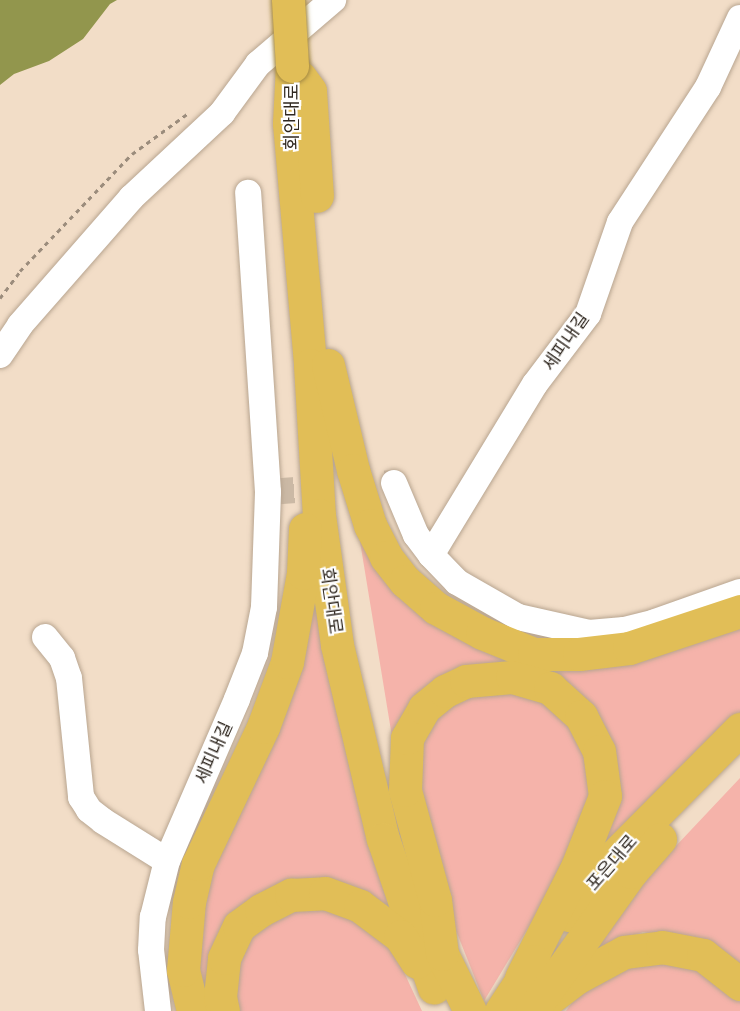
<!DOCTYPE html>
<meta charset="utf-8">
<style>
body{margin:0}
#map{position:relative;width:740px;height:1011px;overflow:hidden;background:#f2ddc7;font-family:Montserrat,"Noto Sans KR",sans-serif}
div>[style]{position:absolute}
.green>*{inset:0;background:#f5b3aa}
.water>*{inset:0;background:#92964d}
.minor-tunnel>*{height:26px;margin-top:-13px;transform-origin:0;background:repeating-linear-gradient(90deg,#cbb9a5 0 26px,transparent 0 39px)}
.path>*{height:3px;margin-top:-1.5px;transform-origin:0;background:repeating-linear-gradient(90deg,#9b8c7c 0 4.5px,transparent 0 9px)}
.roads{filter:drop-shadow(0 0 2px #b8a590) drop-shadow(0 0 2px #b8a590)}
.minor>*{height:26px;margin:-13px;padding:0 13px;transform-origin:13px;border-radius:13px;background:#fff}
.highway>*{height:33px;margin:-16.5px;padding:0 16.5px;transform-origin:16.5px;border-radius:16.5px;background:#e1be57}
.bridges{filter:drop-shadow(0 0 2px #a38943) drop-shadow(0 0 2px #a38943)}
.highway-bridge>*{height:33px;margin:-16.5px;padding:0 16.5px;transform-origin:16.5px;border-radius:16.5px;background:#e1be57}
span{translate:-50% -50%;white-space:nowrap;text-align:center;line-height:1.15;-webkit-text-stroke:4.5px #fff;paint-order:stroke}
.street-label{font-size:18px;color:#2f271f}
</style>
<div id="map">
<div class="green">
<div style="clip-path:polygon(356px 517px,514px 655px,740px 623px,740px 713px,597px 863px,609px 797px,585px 707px,479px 667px,394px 749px)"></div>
<div style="clip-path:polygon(311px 545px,399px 921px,270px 892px,207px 999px,198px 981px,197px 919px)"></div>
<div style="clip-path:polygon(466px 689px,527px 689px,572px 720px,597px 794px,581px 840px,484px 1001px,453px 923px,421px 821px,422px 724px)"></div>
<div style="clip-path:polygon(740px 778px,740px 966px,680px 938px,643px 932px,582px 954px,658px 865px)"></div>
<div style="clip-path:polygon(320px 909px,339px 911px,390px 942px,422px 1011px,236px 1011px,238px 960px,257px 931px,282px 913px)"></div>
<div style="clip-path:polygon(677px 961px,708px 971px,736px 996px,740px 1002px,740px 1011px,566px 1011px,575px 998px,630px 962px)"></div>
</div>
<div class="water">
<div style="clip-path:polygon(0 0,117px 0,110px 4px,83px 39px,49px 61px,14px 74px,0 85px)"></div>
</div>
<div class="minor-tunnel">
<div style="left:268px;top:492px;width:126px;rotate:-4.1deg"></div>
</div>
<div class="path">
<div style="left:0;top:298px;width:34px;rotate:-53deg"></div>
<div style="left:20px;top:271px;width:162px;rotate:-46.3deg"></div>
<div style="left:132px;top:154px;width:68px;rotate:-36deg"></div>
</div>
<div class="roads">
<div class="minor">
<div style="left:0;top:355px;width:36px;rotate:-56deg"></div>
<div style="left:20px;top:325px;width:169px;rotate:-48.8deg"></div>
<div style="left:131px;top:198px;width:125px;rotate:-43deg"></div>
<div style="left:222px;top:113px;width:61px;rotate:-53.7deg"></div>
<div style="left:258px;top:64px;width:99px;rotate:-40.5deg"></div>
<div style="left:394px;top:483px;width:56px;rotate:67.1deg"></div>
<div style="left:416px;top:535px;width:25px;rotate:53deg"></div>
<div style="left:431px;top:555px;width:200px;rotate:-58.7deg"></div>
<div style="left:535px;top:384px;width:88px;rotate:-52.9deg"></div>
<div style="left:588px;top:314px;width:97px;rotate:-70.8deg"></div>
<div style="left:620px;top:222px;width:161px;rotate:-56.9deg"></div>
<div style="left:708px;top:87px;width:76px;rotate:-65.1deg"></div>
<div style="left:431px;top:555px;width:37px;rotate:46deg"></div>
<div style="left:457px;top:582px;width:70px;rotate:29.8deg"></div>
<div style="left:518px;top:617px;width:73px;rotate:12.7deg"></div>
<div style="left:589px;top:633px;width:35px;rotate:-5deg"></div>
<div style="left:624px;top:630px;width:32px;rotate:-14deg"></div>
<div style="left:655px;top:622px;width:90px;rotate:-19.4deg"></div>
<div style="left:45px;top:637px;width:27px;rotate:51deg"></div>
<div style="left:62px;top:658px;width:21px;rotate:71deg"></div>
<div style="left:69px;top:678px;width:120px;rotate:84.2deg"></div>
<div style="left:81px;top:797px;width:15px;rotate:58deg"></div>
<div style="left:89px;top:810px;width:18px;rotate:38deg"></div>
<div style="left:103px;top:821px;width:75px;rotate:32deg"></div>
<div style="left:158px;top:1011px;width:61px;rotate:-96.5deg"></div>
<div style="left:151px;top:950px;width:33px;rotate:-87deg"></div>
<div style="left:153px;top:917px;width:58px;rotate:-76deg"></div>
<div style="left:167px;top:861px;width:176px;rotate:-66.6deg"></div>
<div style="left:237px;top:699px;width:49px;rotate:-68.6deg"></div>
<div style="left:255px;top:653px;width:47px;rotate:-78.9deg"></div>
<div style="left:264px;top:607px;width:115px;rotate:-88deg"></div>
<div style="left:268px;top:492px;width:300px;rotate:-93.8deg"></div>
</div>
<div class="highway">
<div style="left:292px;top:66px;width:57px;rotate:93deg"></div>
<div style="left:289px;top:123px;width:243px;rotate:85deg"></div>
<div style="left:310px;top:365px;width:150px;rotate:86.6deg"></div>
<div style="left:319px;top:515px;width:131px;rotate:82.1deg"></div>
<div style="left:337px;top:645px;width:199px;rotate:76.7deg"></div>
<div style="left:383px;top:839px;width:157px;rotate:71.1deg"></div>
<div style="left:300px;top:77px;width:17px;rotate:54deg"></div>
<div style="left:310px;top:91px;width:105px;rotate:86.2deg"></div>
<div style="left:328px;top:365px;width:108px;rotate:76.6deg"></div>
<div style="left:353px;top:470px;width:58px;rotate:72.8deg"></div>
<div style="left:370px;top:525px;width:36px;rotate:63deg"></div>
<div style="left:386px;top:557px;width:31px;rotate:52deg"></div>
<div style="left:405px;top:581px;width:41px;rotate:41.1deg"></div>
<div style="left:436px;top:608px;width:52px;rotate:28.5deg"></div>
<div style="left:482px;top:633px;width:56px;rotate:22deg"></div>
<div style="left:534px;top:654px;width:45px"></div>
<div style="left:579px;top:654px;width:50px;rotate:-6.8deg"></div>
<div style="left:629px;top:648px;width:117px;rotate:-18.4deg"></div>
<div style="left:569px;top:915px;width:71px;rotate:-53deg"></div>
<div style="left:612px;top:858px;width:182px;rotate:-45.2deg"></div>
<div style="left:551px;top:997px;width:34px;rotate:-37deg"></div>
<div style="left:578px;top:977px;width:52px;rotate:-28.5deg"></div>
<div style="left:624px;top:952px;width:38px;rotate:-7deg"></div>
<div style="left:662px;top:947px;width:42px;rotate:11deg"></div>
<div style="left:703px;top:955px;width:47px;rotate:38.1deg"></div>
<div style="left:193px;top:1011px;width:42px;rotate:-103.7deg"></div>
<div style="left:183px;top:970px;width:68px;rotate:-85deg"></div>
<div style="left:189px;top:902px;width:39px;rotate:-77deg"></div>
<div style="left:198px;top:864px;width:152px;rotate:-64.6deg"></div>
<div style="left:263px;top:727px;width:69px;rotate:-69.7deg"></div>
<div style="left:287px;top:662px;width:90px;rotate:-79.8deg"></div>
<div style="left:303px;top:573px;width:44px;rotate:-87.4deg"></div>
<div style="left:223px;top:1011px;width:14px;rotate:-102deg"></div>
<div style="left:220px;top:997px;width:39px;rotate:-84deg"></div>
<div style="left:224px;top:958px;width:35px;rotate:-65deg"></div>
<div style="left:239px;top:926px;width:27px;rotate:-36deg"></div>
<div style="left:261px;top:910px;width:34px;rotate:-27deg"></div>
<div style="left:291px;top:895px;width:34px;rotate:-3deg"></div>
<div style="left:325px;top:893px;width:37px;rotate:20deg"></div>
<div style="left:360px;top:906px;width:50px;rotate:36.9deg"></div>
<div style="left:400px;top:936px;width:31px;rotate:57deg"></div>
<div style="left:470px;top:1011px;width:64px;rotate:-116.2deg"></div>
<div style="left:442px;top:954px;width:54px;rotate:-97.4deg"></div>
<div style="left:435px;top:900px;width:114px;rotate:-105.3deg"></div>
<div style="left:405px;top:790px;width:52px;rotate:-87.8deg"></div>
<div style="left:407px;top:738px;width:34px;rotate:-60deg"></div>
<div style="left:424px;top:708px;width:27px;rotate:-39deg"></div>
<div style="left:445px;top:691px;width:23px;rotate:-25deg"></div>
<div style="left:466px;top:681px;width:46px;rotate:-5deg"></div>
<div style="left:512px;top:677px;width:40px;rotate:16deg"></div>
<div style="left:550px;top:688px;width:42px;rotate:42.1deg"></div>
<div style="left:581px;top:716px;width:39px;rotate:63deg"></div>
<div style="left:599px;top:751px;width:45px;rotate:82.4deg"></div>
<div style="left:605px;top:796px;width:76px;rotate:111.5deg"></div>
<div style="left:577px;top:867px;width:124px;rotate:116.8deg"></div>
<div style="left:501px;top:1011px;width:60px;rotate:-56.6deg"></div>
<div style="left:532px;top:1011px;width:171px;rotate:-54.5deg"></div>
<div style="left:631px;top:872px;width:44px;rotate:-48.7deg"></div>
</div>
</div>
<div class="bridges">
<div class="highway-bridge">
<div style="left:288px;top:0;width:66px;rotate:86.5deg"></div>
</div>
</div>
<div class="street-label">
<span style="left:292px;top:117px;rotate:-90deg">회안대로</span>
<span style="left:566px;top:342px;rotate:-55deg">세피내길</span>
<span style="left:331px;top:601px;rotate:82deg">회안대로</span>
<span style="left:214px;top:753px;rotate:-66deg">세피내길</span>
<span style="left:612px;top:863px;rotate:-49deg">포은대로</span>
</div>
</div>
